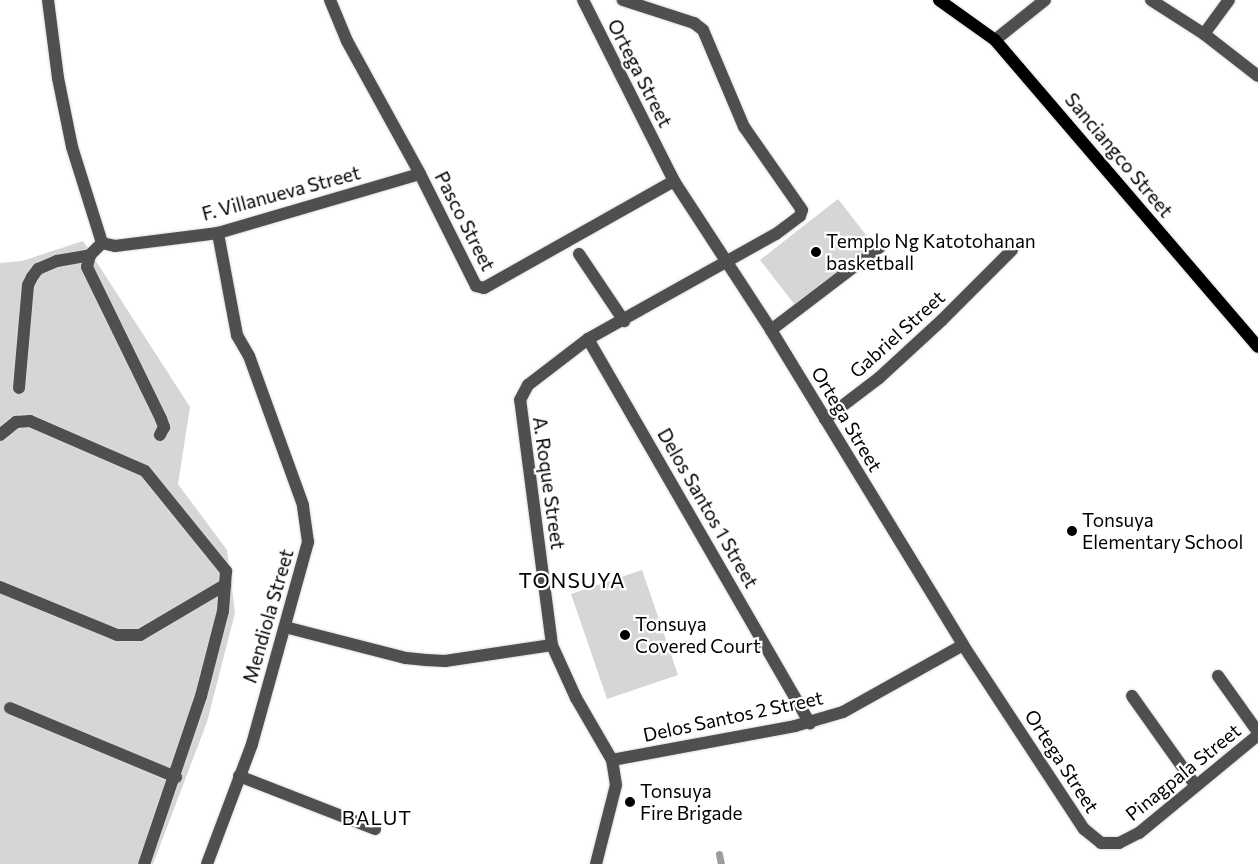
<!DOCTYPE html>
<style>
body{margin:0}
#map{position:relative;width:1258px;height:864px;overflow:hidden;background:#fff;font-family:Commissioner,sans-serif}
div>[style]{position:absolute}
.green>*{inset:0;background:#d6d6d6}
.stream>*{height:7px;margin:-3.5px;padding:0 3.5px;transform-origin:3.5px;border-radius:3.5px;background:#9d9d9d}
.roads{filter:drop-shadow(0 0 1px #dbdbdb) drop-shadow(0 0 1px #dbdbdb)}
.minor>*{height:12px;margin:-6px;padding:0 6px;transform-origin:6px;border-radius:6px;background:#4f4f4f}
.major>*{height:12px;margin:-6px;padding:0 6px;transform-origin:6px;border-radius:6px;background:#000}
.dots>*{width:14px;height:14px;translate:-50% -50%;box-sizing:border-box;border:2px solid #fff;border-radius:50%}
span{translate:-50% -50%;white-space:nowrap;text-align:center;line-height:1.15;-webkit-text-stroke:4.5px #fff;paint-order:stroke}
.street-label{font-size:19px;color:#000}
.poi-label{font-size:19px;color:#000}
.left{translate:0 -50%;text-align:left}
.neighbourhood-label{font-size:20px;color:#000;letter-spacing:1px}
.quarter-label{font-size:21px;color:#000;letter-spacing:1px}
</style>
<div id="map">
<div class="green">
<div style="clip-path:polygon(838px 199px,873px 244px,795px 305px,760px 260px)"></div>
<div style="clip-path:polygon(83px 241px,190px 407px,178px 484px,227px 550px,235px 613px,207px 722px,153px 864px,0 864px,0 263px,22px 261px)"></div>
<div style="clip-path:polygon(642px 570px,678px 675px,607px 699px,571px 594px)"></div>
</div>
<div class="stream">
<div style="left:719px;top:854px;width:10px;rotate:79deg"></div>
</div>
<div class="roads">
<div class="minor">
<div style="left:48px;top:0;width:79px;rotate:82.7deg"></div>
<div style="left:58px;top:78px;width:70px;rotate:78.5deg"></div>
<div style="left:72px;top:147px;width:101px;rotate:72.6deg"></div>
<div style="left:102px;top:243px;width:13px;rotate:13deg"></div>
<div style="left:115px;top:246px;width:104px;rotate:-7.2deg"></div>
<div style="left:218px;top:233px;width:210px;rotate:-16.3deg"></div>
<div style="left:330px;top:0;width:44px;rotate:67.5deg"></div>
<div style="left:347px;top:41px;width:152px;rotate:61.2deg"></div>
<div style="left:420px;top:174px;width:125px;rotate:63.4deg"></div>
<div style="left:476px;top:286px;width:8px;rotate:14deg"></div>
<div style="left:484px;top:288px;width:218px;rotate:-29.4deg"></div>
<div style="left:583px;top:0;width:203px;rotate:63.3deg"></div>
<div style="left:674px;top:181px;width:178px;rotate:56.9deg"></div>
<div style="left:771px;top:330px;width:369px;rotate:58.6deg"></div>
<div style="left:963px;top:645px;width:220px;rotate:56.7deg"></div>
<div style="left:1084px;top:829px;width:22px;rotate:39deg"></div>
<div style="left:1101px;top:843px;width:18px"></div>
<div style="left:1119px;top:843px;width:22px;rotate:-27deg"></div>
<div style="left:1139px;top:833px;width:154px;rotate:-39.5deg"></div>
<div style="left:1151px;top:0;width:63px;rotate:32.7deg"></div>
<div style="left:1204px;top:34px;width:68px;rotate:37.9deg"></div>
<div style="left:1204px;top:34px;width:42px;rotate:-53.7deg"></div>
<div style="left:995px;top:40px;width:64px;rotate:-38.7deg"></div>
<div style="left:102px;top:243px;width:17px;rotate:135deg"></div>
<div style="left:90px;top:255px;width:12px;rotate:104deg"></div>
<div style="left:87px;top:267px;width:169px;rotate:64deg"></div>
<div style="left:161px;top:419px;width:9px;rotate:69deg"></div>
<div style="left:164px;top:427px;width:9px;rotate:117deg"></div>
<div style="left:579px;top:254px;width:81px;rotate:56.1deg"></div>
<div style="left:771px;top:330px;width:137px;rotate:-37.3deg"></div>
<div style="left:588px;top:339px;width:444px;rotate:60deg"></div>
<div style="left:19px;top:388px;width:103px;rotate:-85deg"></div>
<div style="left:28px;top:285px;width:9px;rotate:-63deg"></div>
<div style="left:32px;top:277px;width:10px;rotate:-53deg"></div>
<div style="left:38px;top:269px;width:21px;rotate:-23deg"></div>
<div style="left:57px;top:261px;width:34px;rotate:-10deg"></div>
<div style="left:825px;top:419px;width:68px;rotate:-37.2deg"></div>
<div style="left:879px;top:378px;width:86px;rotate:-42.6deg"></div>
<div style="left:942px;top:320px;width:99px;rotate:-45deg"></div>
<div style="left:0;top:435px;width:21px;rotate:-39deg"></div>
<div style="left:16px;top:422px;width:14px;rotate:-4deg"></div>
<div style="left:30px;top:421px;width:125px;rotate:23.5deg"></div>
<div style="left:145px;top:471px;width:129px;rotate:51deg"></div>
<div style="left:226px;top:571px;width:40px;rotate:94.3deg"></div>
<div style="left:223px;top:611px;width:88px;rotate:104.5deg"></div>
<div style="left:201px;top:696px;width:177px;rotate:108.7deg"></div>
<div style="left:0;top:587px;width:126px;rotate:22.3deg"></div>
<div style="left:117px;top:635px;width:23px"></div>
<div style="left:140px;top:635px;width:99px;rotate:-30.5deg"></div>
<div style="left:285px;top:627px;width:125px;rotate:14.4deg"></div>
<div style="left:406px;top:658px;width:20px;rotate:6deg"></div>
<div style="left:426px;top:660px;width:19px;rotate:3deg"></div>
<div style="left:445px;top:661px;width:108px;rotate:-8.5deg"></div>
<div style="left:1218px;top:676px;width:69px;rotate:54.5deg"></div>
<div style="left:1132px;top:696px;width:110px;rotate:54.6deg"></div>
<div style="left:10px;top:708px;width:180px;rotate:22.6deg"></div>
<div style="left:612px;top:760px;width:186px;rotate:-10.5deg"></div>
<div style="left:795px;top:726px;width:50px;rotate:-16.3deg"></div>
<div style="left:843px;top:712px;width:137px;rotate:-29.2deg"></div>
<div style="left:239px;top:776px;width:146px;rotate:21.3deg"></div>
<div style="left:207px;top:864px;width:128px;rotate:-69.4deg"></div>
<div style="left:252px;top:744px;width:210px;rotate:-74.5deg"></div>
<div style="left:308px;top:542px;width:37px;rotate:-98deg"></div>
<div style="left:303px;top:505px;width:158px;rotate:-109.9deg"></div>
<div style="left:249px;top:356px;width:24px;rotate:-120deg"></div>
<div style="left:237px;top:335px;width:104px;rotate:-100.6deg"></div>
<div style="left:596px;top:864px;width:81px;rotate:-75.8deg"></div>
<div style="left:616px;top:785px;width:25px;rotate:-99deg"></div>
<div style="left:612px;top:760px;width:72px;rotate:-120.1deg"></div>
<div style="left:576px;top:698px;width:58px;rotate:-114.4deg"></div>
<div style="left:552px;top:645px;width:247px;rotate:-97.4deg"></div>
<div style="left:520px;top:400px;width:17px;rotate:-62deg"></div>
<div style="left:528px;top:385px;width:76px;rotate:-37.5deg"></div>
<div style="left:588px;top:339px;width:215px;rotate:-29.2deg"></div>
<div style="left:776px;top:234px;width:30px;rotate:-37deg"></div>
<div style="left:800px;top:216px;width:6px;rotate:-72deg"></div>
<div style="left:802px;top:210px;width:101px;rotate:-124.9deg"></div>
<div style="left:744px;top:127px;width:105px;rotate:-112.9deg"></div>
<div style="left:703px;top:30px;width:11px;rotate:-142deg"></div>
<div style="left:694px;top:23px;width:75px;rotate:-162.1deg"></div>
</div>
<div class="major">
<div style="left:939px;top:0;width:69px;rotate:35.5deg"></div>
<div style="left:995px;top:40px;width:404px;rotate:49.4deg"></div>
</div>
</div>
<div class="dots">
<div style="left:816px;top:252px;background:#000"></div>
<div style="left:1072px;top:531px;background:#000"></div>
<div style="left:625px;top:635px;background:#000"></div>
<div style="left:630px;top:802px;background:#000"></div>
</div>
<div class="street-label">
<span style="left:640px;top:73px;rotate:63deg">Ortega Street</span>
<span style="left:1119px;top:155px;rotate:50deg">Sanciangco Street</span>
<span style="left:281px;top:193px;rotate:-15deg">F. Villanueva Street</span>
<span style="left:465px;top:221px;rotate:63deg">Pasco Street</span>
<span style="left:897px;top:334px;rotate:-42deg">Gabriel Street</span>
<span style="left:847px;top:419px;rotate:59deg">Ortega Street</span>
<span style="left:549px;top:483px;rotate:82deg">A. Roque Street</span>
<span style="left:708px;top:508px;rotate:60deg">Delos Santos 1 Street</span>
<span style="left:268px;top:616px;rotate:-74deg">Mendiola Street</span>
<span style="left:733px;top:716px;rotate:-12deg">Delos Santos 2 Street</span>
<span style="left:1062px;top:761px;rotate:57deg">Ortega Street</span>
<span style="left:1183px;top:772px;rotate:-39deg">Pinagpala Street</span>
</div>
<div class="poi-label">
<span class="left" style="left:826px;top:252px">Templo Ng Katotohanan<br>basketball</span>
<span class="left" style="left:1082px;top:531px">Tonsuya<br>Elementary School</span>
<span class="left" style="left:635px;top:635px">Tonsuya<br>Covered Court</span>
<span class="left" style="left:640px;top:802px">Tonsuya<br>Fire Brigade</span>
</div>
<div class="neighbourhood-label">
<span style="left:377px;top:817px">BALUT</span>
</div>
<div class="quarter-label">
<span style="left:572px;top:580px">TONSUYA</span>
</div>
</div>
